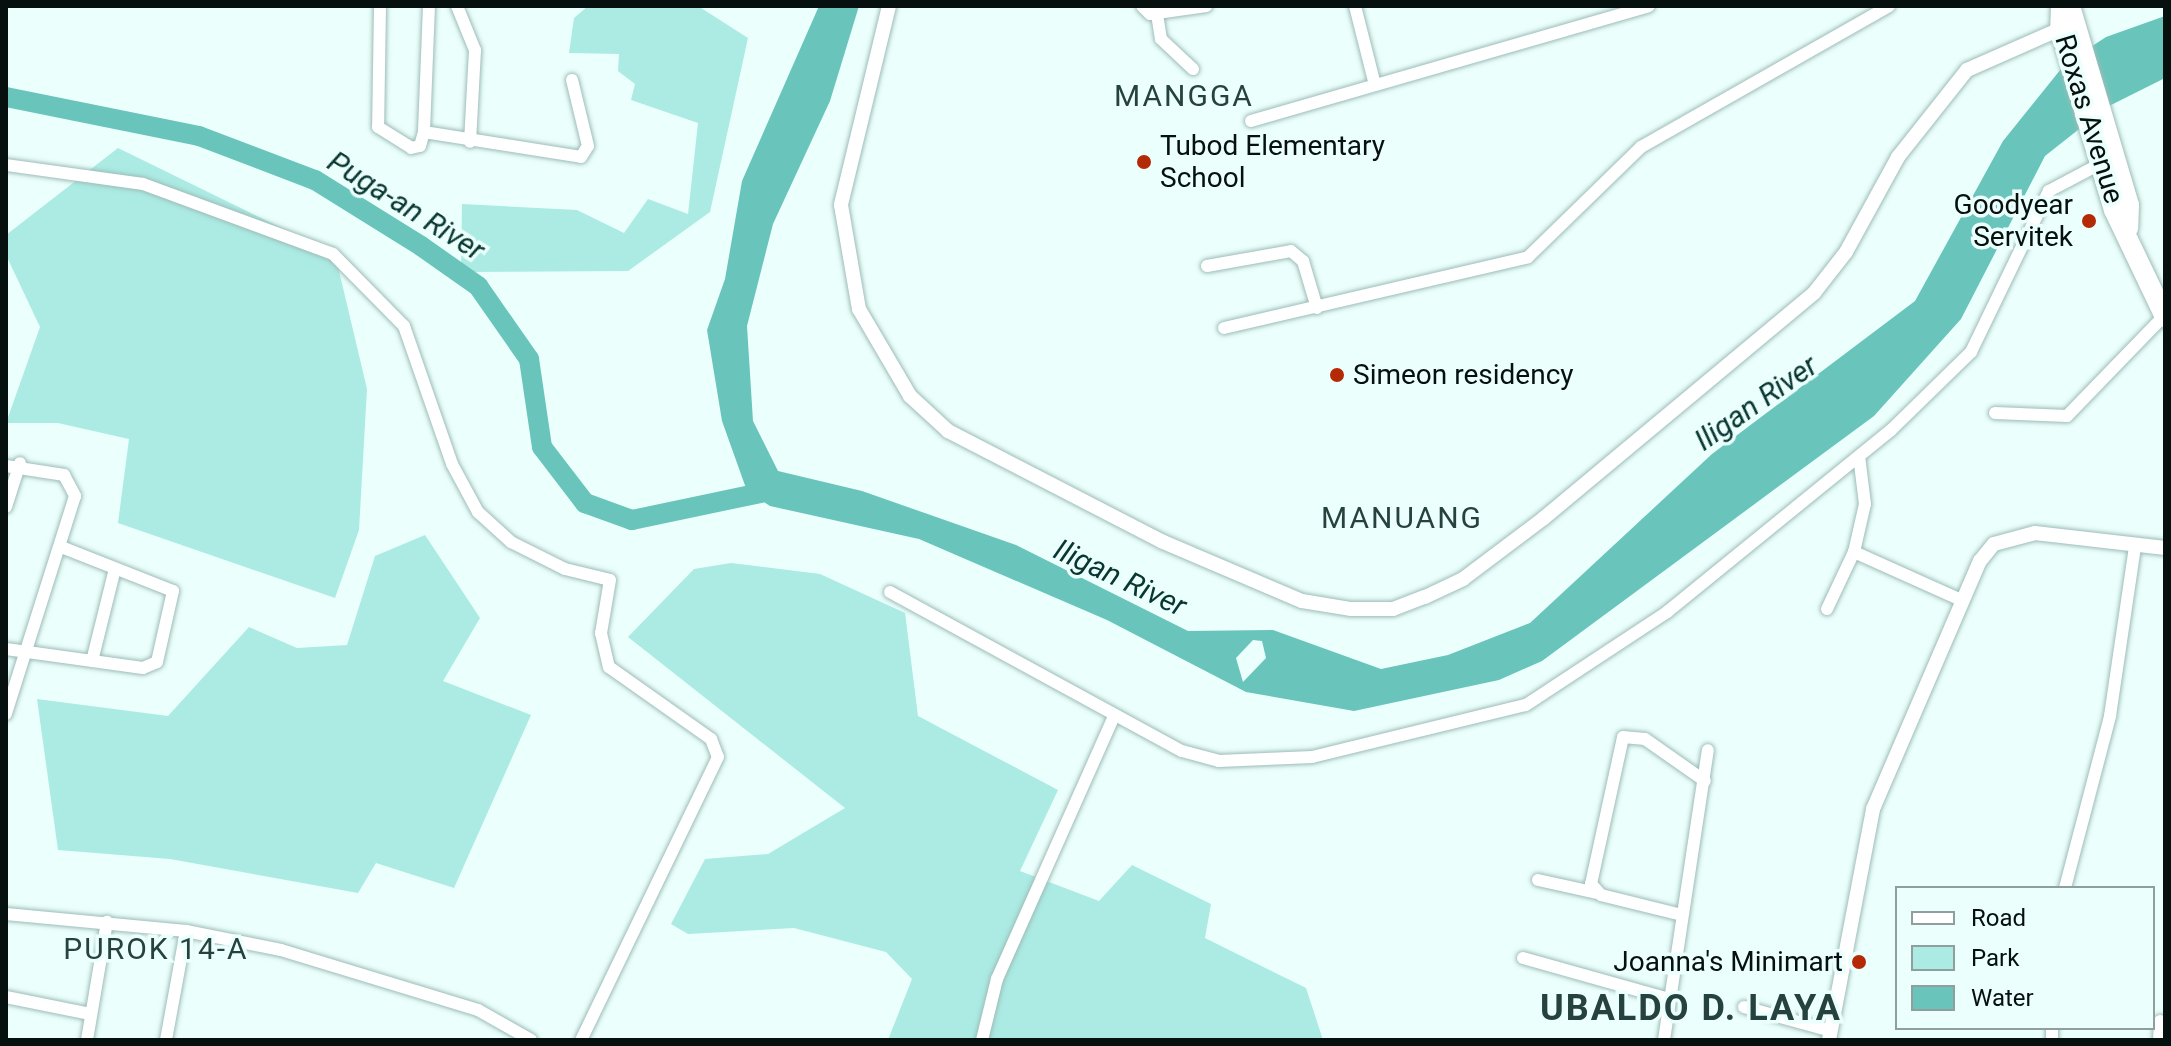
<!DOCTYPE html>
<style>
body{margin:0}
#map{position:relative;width:2171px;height:1046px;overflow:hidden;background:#ebfffc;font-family:Roboto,sans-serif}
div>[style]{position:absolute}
.green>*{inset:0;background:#abebe3}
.water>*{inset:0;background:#69c5bb}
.river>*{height:20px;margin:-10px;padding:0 10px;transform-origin:10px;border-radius:10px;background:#69c5bb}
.roads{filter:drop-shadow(0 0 2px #9dbcb8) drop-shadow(0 0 2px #9dbcb8)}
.minor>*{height:12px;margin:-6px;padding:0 6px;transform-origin:6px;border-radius:6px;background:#fff}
.tertiary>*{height:14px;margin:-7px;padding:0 7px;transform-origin:7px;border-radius:7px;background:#fff}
.trunk>*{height:20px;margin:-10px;padding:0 10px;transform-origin:10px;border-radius:10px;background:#fff}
.dots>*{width:22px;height:22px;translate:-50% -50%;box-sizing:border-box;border:4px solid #ebfffc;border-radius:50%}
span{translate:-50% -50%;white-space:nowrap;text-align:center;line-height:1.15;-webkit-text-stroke:7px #ebfffc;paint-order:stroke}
.street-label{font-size:28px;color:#06100f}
.poi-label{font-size:28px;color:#06100f}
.left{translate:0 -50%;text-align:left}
.right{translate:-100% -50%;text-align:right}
.neighbourhood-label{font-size:30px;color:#26423f;letter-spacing:2px}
.water-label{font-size:30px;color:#083632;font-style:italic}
.district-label{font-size:36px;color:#26423f;font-weight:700;letter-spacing:2px}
.frame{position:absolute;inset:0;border:8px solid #06100f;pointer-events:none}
.legend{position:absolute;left:1895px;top:886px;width:260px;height:144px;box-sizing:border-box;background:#ebfffc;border:2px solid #8f9f9d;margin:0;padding:10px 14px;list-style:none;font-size:24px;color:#06100f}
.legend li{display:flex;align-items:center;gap:16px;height:40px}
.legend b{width:40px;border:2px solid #8f9f9d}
</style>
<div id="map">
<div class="green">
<div style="clip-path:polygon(588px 6px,698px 6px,748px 38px,710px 212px,628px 271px,461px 272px,462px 204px,577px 210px,624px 233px,648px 199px,688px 214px,698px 123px,631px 100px,635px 84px,618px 71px,619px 54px,569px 53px,574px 18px)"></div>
<div style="clip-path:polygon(118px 148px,335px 254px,367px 389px,359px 530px,335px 598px,118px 523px,129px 439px,58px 423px,6px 423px,40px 327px,6px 255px,6px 235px)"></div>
<div style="clip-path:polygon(425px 535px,480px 618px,443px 681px,531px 715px,454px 888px,376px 863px,358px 893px,170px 859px,58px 850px,37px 699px,168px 716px,249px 627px,297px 648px,347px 645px,375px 556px)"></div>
<div style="clip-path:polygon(731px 563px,820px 574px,905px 613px,918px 716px,1058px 790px,1020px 871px,1099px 901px,1132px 865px,1211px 904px,1205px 938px,1306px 988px,1323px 1040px,888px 1040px,912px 979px,886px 952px,794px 928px,688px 934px,671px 924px,705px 859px,768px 854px,845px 808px,628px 637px,694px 569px)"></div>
</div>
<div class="water">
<div style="clip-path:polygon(evenodd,819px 6px,859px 6px,830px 101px,773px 224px,747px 326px,753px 421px,778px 471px,862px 491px,1016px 545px,1188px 631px,1273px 630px,1381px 669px,1448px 655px,1530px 623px,1712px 454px,1915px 301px,2003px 141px,2065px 64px,2106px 37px,2165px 16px,2165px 78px,2107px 107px,2045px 156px,1961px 319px,1874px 416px,1542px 661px,1499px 680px,1354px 711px,1246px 692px,1107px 620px,919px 539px,770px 506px,747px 491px,722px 421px,707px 330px,725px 279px,742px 181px,819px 6px,1253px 640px,1262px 641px,1266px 658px,1243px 682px,1236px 658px,1253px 640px)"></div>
</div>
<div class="river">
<div style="left:6px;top:97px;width:197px;rotate:11.4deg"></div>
<div style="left:199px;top:136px;width:124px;rotate:20.8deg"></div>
<div style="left:315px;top:180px;width:125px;rotate:31.9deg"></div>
<div style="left:421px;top:246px;width:70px;rotate:35.1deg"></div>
<div style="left:478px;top:286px;width:89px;rotate:55.1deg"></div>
<div style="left:529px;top:359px;width:89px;rotate:81.6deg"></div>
<div style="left:542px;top:447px;width:71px;rotate:52.5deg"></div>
<div style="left:585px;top:503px;width:50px;rotate:19.9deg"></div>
<div style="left:632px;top:520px;width:145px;rotate:-11.9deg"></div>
</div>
<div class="roads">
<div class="minor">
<div style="left:380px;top:6px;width:121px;rotate:90.9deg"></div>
<div style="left:378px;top:127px;width:39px;rotate:32deg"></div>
<div style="left:411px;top:148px;width:9px;rotate:-13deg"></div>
<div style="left:420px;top:146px;width:15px;rotate:-74deg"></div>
<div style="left:429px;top:6px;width:126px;rotate:92.3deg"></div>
<div style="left:424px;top:132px;width:159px;rotate:9deg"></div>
<div style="left:581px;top:157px;width:13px;rotate:-58deg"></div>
<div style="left:588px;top:146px;width:68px;rotate:-103.6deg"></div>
<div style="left:457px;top:6px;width:48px;rotate:67.8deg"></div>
<div style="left:475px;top:50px;width:92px;rotate:93.1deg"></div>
<div style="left:1142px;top:6px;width:11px;rotate:45deg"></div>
<div style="left:1150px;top:14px;width:57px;rotate:-8.1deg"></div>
<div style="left:1355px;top:6px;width:81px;rotate:75.8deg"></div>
<div style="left:1157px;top:14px;width:25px;rotate:81deg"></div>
<div style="left:1161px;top:39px;width:44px;rotate:43.2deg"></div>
<div style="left:1251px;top:121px;width:414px;rotate:-16.1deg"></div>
<div style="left:6px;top:165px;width:138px;rotate:7.9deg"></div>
<div style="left:143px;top:184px;width:202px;rotate:20.2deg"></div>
<div style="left:333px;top:254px;width:101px;rotate:45.4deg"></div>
<div style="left:404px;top:326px;width:146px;rotate:70.8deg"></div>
<div style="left:452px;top:464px;width:55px;rotate:61.6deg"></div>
<div style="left:478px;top:512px;width:45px;rotate:42.3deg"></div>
<div style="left:511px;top:542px;width:60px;rotate:26.6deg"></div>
<div style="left:565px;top:569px;width:46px;rotate:13.7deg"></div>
<div style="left:610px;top:580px;width:54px;rotate:99.6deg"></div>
<div style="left:601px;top:633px;width:35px;rotate:77deg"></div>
<div style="left:609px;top:667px;width:125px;rotate:35.2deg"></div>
<div style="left:711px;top:739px;width:19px;rotate:69deg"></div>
<div style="left:718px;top:757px;width:314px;rotate:115.8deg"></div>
<div style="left:1207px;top:266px;width:85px;rotate:-10.1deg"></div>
<div style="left:1291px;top:251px;width:16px;rotate:40deg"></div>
<div style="left:1303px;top:261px;width:49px;rotate:73.4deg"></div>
<div style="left:1224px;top:328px;width:312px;rotate:-13.1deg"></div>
<div style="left:1528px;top:257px;width:158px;rotate:-44.2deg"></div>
<div style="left:1641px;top:147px;width:285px;rotate:-29.6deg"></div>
<div style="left:1995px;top:413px;width:72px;rotate:2.4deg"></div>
<div style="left:2067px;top:416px;width:139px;rotate:-45.9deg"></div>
<div style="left:6px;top:466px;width:59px;rotate:8.8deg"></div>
<div style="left:64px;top:475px;width:24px;rotate:62deg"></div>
<div style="left:75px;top:496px;width:229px;rotate:107.6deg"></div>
<div style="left:6px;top:507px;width:46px;rotate:-72.3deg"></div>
<div style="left:1854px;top:552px;width:115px;rotate:24.1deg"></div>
<div style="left:890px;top:592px;width:332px;rotate:28.6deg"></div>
<div style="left:1182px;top:751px;width:38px;rotate:15deg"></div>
<div style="left:1219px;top:761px;width:93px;rotate:-2.5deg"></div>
<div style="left:1312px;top:757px;width:220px;rotate:-13.7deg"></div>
<div style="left:1526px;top:705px;width:169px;rotate:-33.4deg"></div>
<div style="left:1667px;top:612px;width:289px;rotate:-39.1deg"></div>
<div style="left:1891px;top:430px;width:112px;rotate:-44.3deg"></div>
<div style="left:1971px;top:352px;width:179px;rotate:-64.2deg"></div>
<div style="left:2049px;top:191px;width:58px;rotate:-27.9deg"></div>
<div style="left:1827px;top:609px;width:63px;rotate:-64.7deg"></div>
<div style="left:1854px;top:552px;width:49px;rotate:-77.1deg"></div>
<div style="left:1865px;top:504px;width:48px;rotate:-97.1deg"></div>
<div style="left:6px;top:649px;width:138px;rotate:7.9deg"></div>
<div style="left:143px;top:668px;width:15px;rotate:-23deg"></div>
<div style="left:157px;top:662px;width:73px;rotate:-77.3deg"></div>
<div style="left:173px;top:591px;width:117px;rotate:-158.5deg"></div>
<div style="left:92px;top:661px;width:95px;rotate:-76deg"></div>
<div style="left:1538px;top:880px;width:60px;rotate:12.4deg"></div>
<div style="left:2065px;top:888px;width:178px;rotate:-75.3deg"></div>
<div style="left:2110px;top:716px;width:171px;rotate:-81.6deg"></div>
<div style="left:6px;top:914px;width:181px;rotate:5.4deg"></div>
<div style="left:186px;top:931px;width:97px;rotate:11.3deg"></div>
<div style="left:281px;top:950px;width:206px;rotate:16.9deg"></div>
<div style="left:478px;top:1010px;width:61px;rotate:29.5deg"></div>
<div style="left:1682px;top:915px;width:83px;rotate:-166.1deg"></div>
<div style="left:1601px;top:895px;width:15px;rotate:-132deg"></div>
<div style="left:1591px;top:884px;width:150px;rotate:-77.7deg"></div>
<div style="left:1623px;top:737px;width:22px;rotate:5deg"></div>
<div style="left:1645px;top:739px;width:73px;rotate:35deg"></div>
<div style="left:1523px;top:958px;width:152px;rotate:15.7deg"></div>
<div style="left:6px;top:997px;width:86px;rotate:11.4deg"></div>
<div style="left:1744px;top:1007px;width:90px;rotate:15.4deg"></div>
<div style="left:87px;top:1040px;width:120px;rotate:-80.4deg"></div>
<div style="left:166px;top:1040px;width:111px;rotate:-79.6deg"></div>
<div style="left:982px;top:1040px;width:63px;rotate:-76.2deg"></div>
<div style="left:997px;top:979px;width:288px;rotate:-66deg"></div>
<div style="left:1664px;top:1040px;width:293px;rotate:-81.4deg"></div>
<div style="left:2052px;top:1040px;width:12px;rotate:-90deg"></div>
<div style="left:2159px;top:1040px;width:19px;rotate:-87deg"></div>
</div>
<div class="tertiary">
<div style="left:889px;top:6px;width:205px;rotate:103.6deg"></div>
<div style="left:841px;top:205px;width:106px;rotate:80.2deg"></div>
<div style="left:859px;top:309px;width:101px;rotate:59.6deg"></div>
<div style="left:910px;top:396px;width:52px;rotate:42.6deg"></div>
<div style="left:948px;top:431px;width:240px;rotate:27.3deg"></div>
<div style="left:1161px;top:541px;width:153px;rotate:23.1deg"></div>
<div style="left:1302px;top:601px;width:50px;rotate:9.3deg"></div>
<div style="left:1351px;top:609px;width:42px"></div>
<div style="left:1393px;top:609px;width:34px;rotate:-21deg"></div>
<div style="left:1425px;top:597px;width:42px;rotate:-25.3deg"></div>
<div style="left:1463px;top:579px;width:101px;rotate:-37deg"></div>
<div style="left:1544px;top:518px;width:351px;rotate:-39.8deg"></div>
<div style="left:1814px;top:293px;width:52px;rotate:-52deg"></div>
<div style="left:1846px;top:252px;width:108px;rotate:-61.3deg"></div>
<div style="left:1898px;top:157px;width:111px;rotate:-51.6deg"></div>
<div style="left:1967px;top:70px;width:102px;rotate:-23.8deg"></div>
<div style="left:1829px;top:1040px;width:235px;rotate:-79.2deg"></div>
<div style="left:1873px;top:809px;width:270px;rotate:-66.7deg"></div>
<div style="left:1980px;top:561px;width:22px;rotate:-51deg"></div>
<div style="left:1994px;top:544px;width:42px;rotate:-15deg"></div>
<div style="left:2035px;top:533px;width:131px;rotate:6.6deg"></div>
</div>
<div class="trunk">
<div style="left:2061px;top:6px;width:23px;rotate:92deg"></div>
<div style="left:2060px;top:29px;width:189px;rotate:73.4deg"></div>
<div style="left:2114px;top:210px;width:119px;rotate:64.5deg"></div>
<div style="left:2070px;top:6px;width:208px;rotate:73.5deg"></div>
<div style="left:2129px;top:205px;width:23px;rotate:92deg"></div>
</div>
</div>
<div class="dots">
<div style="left:1144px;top:162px;background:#b52a06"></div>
<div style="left:2089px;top:221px;background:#b52a06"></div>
<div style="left:1337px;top:375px;background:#b52a06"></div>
<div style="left:1859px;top:962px;background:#b52a06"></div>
</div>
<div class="street-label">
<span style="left:2089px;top:119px;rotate:73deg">Roxas Avenue</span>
</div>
<div class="poi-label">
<span class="left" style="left:1160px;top:162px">Tubod Elementary<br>School</span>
<span class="right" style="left:2073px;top:221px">Goodyear<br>Servitek</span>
<span class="left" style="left:1353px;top:375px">Simeon residency</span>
<span class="right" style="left:1843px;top:962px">Joanna's Minimart</span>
</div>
<div class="neighbourhood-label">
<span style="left:1184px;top:96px">MANGGA</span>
<span style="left:1402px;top:518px">MANUANG</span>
<span style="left:156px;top:949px">PUROK 14-A</span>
</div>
<div class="water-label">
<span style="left:406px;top:206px;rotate:32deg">Puga-an River</span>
<span style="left:1756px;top:403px;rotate:-35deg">Iligan River</span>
<span style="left:1120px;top:578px;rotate:25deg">Iligan River</span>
</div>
<div class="district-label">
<span style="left:1691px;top:1009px">UBALDO D. LAYA</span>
</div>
<div class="frame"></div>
<ul class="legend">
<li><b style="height:10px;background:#fff"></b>Road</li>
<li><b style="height:22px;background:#abebe3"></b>Park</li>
<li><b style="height:22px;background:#69c5bb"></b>Water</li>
</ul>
</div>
